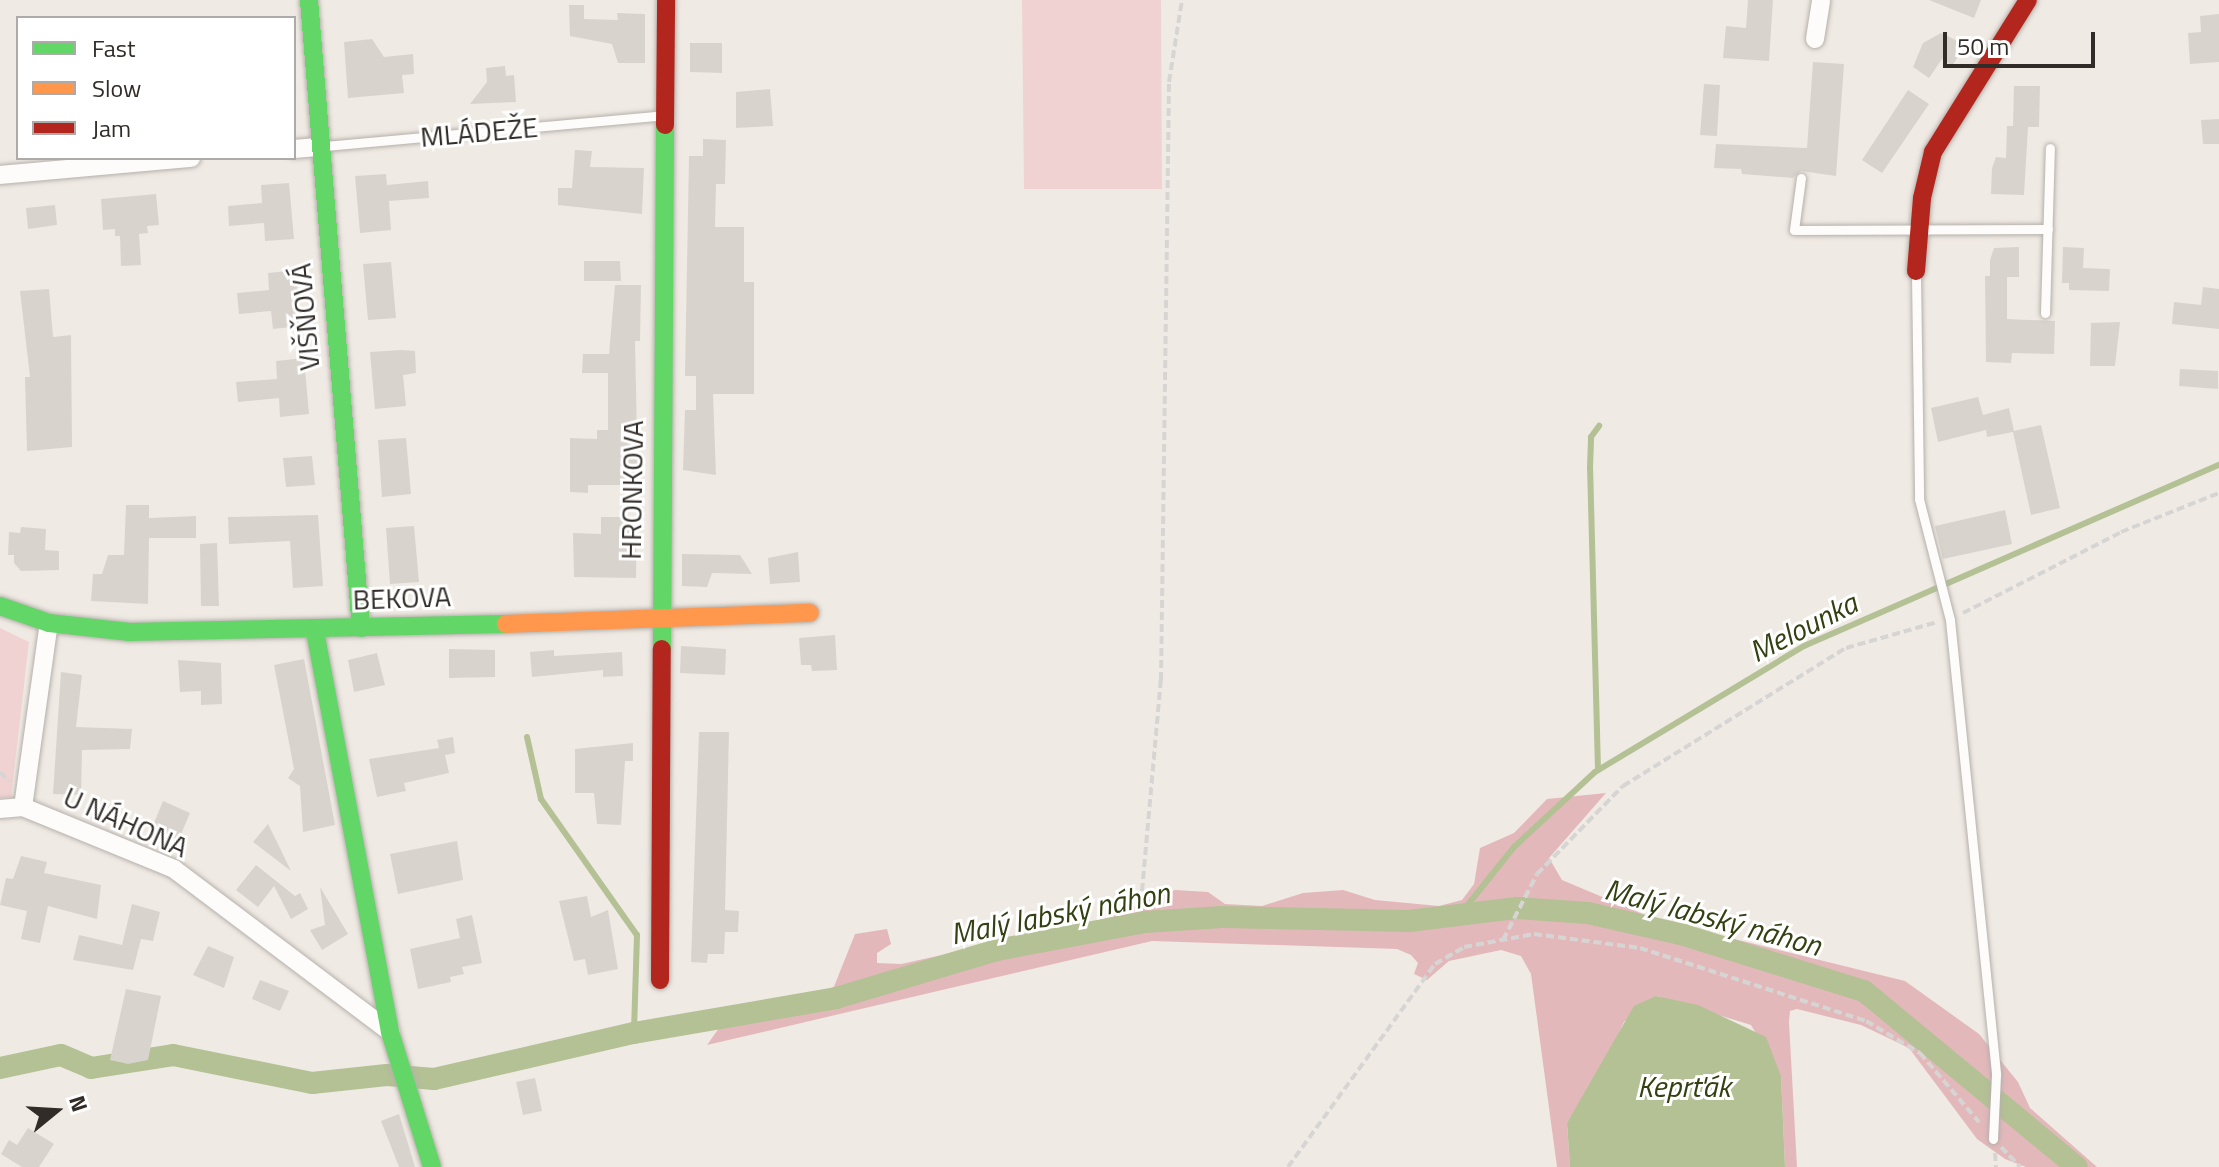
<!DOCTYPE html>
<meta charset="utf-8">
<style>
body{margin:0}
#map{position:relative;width:2219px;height:1167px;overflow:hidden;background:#f0eae4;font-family:"Titillium Web",sans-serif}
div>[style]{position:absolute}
.green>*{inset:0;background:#f0d2d2}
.forest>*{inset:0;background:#e3b8bb}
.water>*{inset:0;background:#b3c194}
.stream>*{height:6px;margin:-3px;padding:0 3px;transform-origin:3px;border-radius:3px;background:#b3c194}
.canal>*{height:22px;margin:-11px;padding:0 11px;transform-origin:11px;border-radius:11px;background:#b3c194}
.building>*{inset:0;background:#d9d3ce}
.path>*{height:4px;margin-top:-2px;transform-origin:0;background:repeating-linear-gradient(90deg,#d7d5d3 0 8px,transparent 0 12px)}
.roads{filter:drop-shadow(0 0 2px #b5b0ab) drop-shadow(0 0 2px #b5b0ab)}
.lane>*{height:9px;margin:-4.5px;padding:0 4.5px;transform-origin:4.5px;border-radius:4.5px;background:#fdfcfb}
.street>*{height:18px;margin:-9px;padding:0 9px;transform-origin:9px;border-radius:9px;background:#fdfcfb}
.fast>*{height:18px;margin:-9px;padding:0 9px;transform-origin:9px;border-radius:9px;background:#63d668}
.slow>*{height:18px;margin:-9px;padding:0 9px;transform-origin:9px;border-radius:9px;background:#ff974d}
.jam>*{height:18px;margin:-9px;padding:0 9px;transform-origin:9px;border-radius:9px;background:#b3261e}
span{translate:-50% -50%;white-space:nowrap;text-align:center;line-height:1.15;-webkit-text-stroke:6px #fff;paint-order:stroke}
.street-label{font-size:28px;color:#312c28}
.water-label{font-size:30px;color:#334012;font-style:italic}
.legend{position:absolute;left:16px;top:16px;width:280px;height:144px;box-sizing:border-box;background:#fff;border:2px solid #adaba9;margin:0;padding:10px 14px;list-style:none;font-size:24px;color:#312c28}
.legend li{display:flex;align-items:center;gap:16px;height:40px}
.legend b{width:40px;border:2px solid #adaba9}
.north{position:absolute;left:16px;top:1071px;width:80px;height:80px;-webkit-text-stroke:6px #fff;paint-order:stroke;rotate:72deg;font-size:22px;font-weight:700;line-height:32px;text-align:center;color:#312c28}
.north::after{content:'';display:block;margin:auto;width:28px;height:36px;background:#312c28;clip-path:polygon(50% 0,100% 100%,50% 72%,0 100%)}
.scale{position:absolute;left:1943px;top:32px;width:152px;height:36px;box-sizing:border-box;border:4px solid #312c28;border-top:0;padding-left:10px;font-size:24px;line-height:28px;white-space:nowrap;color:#312c28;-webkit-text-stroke:6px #fff;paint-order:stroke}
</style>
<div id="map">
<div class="green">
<div style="clip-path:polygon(1022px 0,1161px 0,1162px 189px,1024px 189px)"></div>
<div style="clip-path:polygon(0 628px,29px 642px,11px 797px,0 798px)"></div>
</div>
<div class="forest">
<div style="clip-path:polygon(1606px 793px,1549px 858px,1562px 880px,1657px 920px,1905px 981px,1979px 1034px,2018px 1082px,2030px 1108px,2097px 1167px,2026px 1167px,2005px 1159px,1977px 1139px,1909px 1048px,1861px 1025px,1797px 1009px,1790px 1011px,1789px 1022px,1797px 1167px,1785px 1167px,1781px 1076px,1751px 1025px,1657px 996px,1624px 1022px,1606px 1061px,1567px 1123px,1570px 1167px,1557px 1167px,1531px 974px,1521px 956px,1501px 950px,1449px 961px,1427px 980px,1414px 974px,1418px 963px,1411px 955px,1397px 949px,1152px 941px,707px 1045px,734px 1007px,833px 989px,855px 934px,887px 929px,891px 944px,877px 953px,877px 963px,901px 964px,1096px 921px,1175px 890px,1208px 892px,1225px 904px,1262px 906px,1303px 893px,1343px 890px,1375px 900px,1439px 906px,1462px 900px,1474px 884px,1480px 848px,1514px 833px,1547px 799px)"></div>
</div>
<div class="water">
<div style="clip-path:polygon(1656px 996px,1698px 1005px,1766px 1037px,1781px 1076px,1785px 1167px,1570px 1167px,1567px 1123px,1634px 1006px)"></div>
</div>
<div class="stream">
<div style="left:527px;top:737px;width:64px;rotate:77.3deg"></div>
<div style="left:541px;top:799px;width:166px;rotate:54.8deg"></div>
<div style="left:637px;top:935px;width:98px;rotate:91.8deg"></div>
<div style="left:1598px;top:770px;width:302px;rotate:-91.5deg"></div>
<div style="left:1590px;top:468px;width:31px;rotate:-88deg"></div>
<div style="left:1591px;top:437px;width:14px;rotate:-54deg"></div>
<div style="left:1462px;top:912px;width:83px;rotate:-51.3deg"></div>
<div style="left:1514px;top:847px;width:110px;rotate:-42.8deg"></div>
<div style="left:1595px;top:772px;width:244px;rotate:-31.1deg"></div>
<div style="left:1804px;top:646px;width:453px;rotate:-23.6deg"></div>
</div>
<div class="canal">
<div style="left:0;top:1068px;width:62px;rotate:-12deg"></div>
<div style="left:61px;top:1055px;width:33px;rotate:23deg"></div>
<div style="left:91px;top:1068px;width:83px;rotate:-9deg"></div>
<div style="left:173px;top:1055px;width:142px;rotate:11.4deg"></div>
<div style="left:312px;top:1083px;width:75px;rotate:-6.1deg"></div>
<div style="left:387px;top:1075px;width:47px;rotate:4.9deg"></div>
<div style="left:434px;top:1079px;width:205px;rotate:-13deg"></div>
<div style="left:634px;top:1033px;width:205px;rotate:-9.8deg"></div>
<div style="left:836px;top:998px;width:168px;rotate:-16.6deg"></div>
<div style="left:997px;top:950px;width:151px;rotate:-10.7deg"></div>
<div style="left:1145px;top:922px;width:77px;rotate:-3.7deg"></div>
<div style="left:1222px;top:917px;width:187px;rotate:1.2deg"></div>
<div style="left:1409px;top:921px;width:109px;rotate:-6.9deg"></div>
<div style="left:1517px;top:908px;width:71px;rotate:4deg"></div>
<div style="left:1588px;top:913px;width:98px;rotate:12.9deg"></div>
<div style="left:1684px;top:935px;width:189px;rotate:17.3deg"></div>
<div style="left:1864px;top:991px;width:276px;rotate:39.6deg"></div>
</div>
<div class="building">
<div style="clip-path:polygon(1748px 0,1773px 0,1769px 61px,1723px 58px,1726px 26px,1746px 28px)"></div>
<div style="clip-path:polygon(1929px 0,1981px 0,1974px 18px)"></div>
<div style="clip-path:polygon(569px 5px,584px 5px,584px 19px,618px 20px,617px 13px,645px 14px,645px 63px,618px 63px,612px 44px,570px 36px)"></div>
<div style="clip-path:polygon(2219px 14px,2219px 62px,2190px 64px,2188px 33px,2201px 32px,2200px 16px)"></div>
<div style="clip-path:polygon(1941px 33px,1966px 45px,1952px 66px,1942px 59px,1929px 78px,1913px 67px,1923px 43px)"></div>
<div style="clip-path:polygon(372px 39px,384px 57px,413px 54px,414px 74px,402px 75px,404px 93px,348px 98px,344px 42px)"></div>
<div style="clip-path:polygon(690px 43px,722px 43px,722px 73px,690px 72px)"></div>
<div style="clip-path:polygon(1813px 62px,1844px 64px,1836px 176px,1801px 171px,1793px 178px,1742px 174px,1741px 169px,1714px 168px,1716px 144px,1807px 148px)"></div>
<div style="clip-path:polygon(505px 66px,506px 76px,514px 75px,516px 102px,470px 104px,487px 82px,486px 68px)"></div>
<div style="clip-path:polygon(1704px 84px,1720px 85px,1717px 136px,1700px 135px)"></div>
<div style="clip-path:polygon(2014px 86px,2040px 86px,2039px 127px,2028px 127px,2024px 195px,1991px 194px,1992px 168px,1996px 157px,2006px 158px,2007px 126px,2013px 126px)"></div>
<div style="clip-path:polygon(770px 89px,773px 126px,736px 128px,736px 92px)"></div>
<div style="clip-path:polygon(1908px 90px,1929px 104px,1882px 173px,1862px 160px)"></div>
<div style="clip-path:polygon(2219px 119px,2219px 144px,2203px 144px,2201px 120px)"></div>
<div style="clip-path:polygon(703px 139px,726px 140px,725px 184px,716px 184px,715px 227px,744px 227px,744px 282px,754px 282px,754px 394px,713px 394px,716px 475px,683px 470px,685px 410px,696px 410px,696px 376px,685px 376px,689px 156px,703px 156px)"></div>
<div style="clip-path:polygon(575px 150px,592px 151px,590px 167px,644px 168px,642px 214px,558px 205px,558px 188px,572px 188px)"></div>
<div style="clip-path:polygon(386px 174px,387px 185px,428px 181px,429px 198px,389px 201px,391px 230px,360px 233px,355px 176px)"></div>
<div style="clip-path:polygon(289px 183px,294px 239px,265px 241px,264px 223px,229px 226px,228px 206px,262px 203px,261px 185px)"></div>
<div style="clip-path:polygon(156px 194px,159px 225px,147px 226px,148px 233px,139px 234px,141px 265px,121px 266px,120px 236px,115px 236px,115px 229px,103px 230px,101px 199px)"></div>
<div style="clip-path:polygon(55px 205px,57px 225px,28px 229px,26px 208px)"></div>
<div style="clip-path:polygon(2019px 247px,2019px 277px,2007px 277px,2007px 319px,2055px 321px,2054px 354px,2012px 353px,2011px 363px,1986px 362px,1985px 276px,1990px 276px,1990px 260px,1994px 248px)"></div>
<div style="clip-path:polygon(2063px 247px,2084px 248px,2083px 268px,2110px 269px,2109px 291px,2069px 290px,2069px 283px,2062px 283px)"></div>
<div style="clip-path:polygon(584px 261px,620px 261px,621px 281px,584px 281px)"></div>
<div style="clip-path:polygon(391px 262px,396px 318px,368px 320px,363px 264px)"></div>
<div style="clip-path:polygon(296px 270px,301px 326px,273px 329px,271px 311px,239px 314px,237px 293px,269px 290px,268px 273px)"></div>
<div style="clip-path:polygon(615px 285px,641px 285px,640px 341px,635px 341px,638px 485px,588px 485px,588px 493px,570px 492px,570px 438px,597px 439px,597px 430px,608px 430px,608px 373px,582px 373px,583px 354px,609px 354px)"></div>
<div style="clip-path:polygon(2203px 287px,2219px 289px,2219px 329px,2172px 324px,2174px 302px,2201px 305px)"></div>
<div style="clip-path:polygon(49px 289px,53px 337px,71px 335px,72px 447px,27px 451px,25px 377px,30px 377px,20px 291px)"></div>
<div style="clip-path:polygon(2120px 322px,2115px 366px,2090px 366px,2091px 323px)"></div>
<div style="clip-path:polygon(401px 350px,415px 351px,416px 373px,403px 375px,406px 406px,375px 409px,370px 352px)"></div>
<div style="clip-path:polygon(304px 358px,309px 414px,280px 417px,279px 398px,238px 402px,236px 382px,277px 379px,276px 361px)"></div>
<div style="clip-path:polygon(2180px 369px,2218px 371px,2218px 389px,2179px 386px)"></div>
<div style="clip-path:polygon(1978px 397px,1983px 415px,2009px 408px,2014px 431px,2041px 425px,2060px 508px,2031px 515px,2013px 432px,1987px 437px,1986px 430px,1938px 442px,1931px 408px)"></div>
<div style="clip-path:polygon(406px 438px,411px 494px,382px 497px,378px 440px)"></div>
<div style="clip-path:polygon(312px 456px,315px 485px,286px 487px,283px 458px)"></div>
<div style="clip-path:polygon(126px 505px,149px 505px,149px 518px,196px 516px,196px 538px,149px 538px,148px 604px,91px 601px,93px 574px,102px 574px,108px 555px,124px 555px)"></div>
<div style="clip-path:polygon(2005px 510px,2012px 544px,1943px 559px,1935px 526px)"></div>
<div style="clip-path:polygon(318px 515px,323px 586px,293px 588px,290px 541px,229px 544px,228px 517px)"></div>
<div style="clip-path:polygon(601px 517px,637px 517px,636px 578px,574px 577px,573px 533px,601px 534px)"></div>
<div style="clip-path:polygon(414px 526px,419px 582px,390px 584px,386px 528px)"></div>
<div style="clip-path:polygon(21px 527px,46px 529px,45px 550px,59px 551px,59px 570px,21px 571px,14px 563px,14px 555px,8px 555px,9px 532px,20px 533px)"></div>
<div style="clip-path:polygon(217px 543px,219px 606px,201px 606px,200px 544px)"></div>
<div style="clip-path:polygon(798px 552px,800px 582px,770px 584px,768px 558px)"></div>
<div style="clip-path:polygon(682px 554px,740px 555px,752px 574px,712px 573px,707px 587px,682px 586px)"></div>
<div style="clip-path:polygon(835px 635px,837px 670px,812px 671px,811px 665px,801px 665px,799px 638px)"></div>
<div style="clip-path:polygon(681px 646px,726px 649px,725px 675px,680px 673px)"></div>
<div style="clip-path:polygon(449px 649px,495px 650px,495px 677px,449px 678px)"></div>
<div style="clip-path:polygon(554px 650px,554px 656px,622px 652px,623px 676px,603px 677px,603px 670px,532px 677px,530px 652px)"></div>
<div style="clip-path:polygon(377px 653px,385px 685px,354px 692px,348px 660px)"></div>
<div style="clip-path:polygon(304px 659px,335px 825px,303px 832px,300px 786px,288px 778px,294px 769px,274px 665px)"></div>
<div style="clip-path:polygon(178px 660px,221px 663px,222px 704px,201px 705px,201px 691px,180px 692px)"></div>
<div style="clip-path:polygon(61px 672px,82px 675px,76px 727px,132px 729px,130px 749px,82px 750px,81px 795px,53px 794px)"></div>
<div style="clip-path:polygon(699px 732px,729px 732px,725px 910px,739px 911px,738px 932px,725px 932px,724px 954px,708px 954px,707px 963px,691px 962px)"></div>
<div style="clip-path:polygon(453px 737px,455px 753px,445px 755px,449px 773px,404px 783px,406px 791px,377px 797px,369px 759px,439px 748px,437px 740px)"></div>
<div style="clip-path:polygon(633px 743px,633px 761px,625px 761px,621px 825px,597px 824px,594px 793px,575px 793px,575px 749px)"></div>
<div style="clip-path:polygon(163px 801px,190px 813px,176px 846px,149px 835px)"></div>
<div style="clip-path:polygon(268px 824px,277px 842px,291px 871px,253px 842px)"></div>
<div style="clip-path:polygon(457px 841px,463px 880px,398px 894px,390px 854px)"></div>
<div style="clip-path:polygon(21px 856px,47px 862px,44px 873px,101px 885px,97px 919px,48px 906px,40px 943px,21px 939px,27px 911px,0 905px,6px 878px,13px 879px)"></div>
<div style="clip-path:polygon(256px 865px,295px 896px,300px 893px,308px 909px,291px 919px,274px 886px,258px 907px,236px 890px)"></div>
<div style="clip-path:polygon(320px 887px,348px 934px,322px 950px,310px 930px,325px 925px)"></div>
<div style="clip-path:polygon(587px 896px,591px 917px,608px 910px,618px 969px,588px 975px,585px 959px,574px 961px,559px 901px)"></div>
<div style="clip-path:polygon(132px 904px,160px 912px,153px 941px,141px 939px,133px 970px,73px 960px,79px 935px,122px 945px)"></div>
<div style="clip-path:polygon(472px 915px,482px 963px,462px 967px,464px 974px,450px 977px,451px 982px,418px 989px,410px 949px,460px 938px,456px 919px)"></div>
<div style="clip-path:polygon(208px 946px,234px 957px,224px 988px,193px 975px)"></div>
<div style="clip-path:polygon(260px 980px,289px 991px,280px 1011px,252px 999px)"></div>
<div style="clip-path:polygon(126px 989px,161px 996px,148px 1060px,128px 1064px,110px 1060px)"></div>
<div style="clip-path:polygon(535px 1078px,542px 1111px,523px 1115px,516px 1082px)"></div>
<div style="clip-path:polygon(399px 1114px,415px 1167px,399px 1167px,381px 1121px)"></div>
<div style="clip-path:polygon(28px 1128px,54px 1144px,39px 1167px,22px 1167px,1px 1154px,9px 1140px,17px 1145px)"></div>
</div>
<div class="path">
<div style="left:1963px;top:613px;width:178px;rotate:-27.1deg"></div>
<div style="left:2121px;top:532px;width:105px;rotate:-21.7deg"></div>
<div style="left:0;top:772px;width:13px;rotate:48deg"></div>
<div style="left:1142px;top:891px;width:212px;rotate:-84.9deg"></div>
<div style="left:1161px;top:680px;width:598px;rotate:-89.23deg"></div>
<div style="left:1169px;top:82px;width:83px;rotate:-81deg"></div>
<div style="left:1503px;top:940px;width:74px;rotate:-62.7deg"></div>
<div style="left:1537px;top:874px;width:123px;rotate:-45.7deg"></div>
<div style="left:1623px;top:786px;width:262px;rotate:-31.8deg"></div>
<div style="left:1846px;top:648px;width:95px;rotate:-15.9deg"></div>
<div style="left:2001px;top:1147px;width:28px;rotate:46deg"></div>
<div style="left:1995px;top:1153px;width:14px;rotate:86deg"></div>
<div style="left:1288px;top:1167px;width:251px;rotate:-54.1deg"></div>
<div style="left:1435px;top:964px;width:34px;rotate:-30deg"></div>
<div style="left:1464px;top:947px;width:71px;rotate:-10.5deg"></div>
<div style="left:1534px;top:934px;width:107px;rotate:7.5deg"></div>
<div style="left:1640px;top:948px;width:237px;rotate:17.9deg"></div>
<div style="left:1866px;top:1021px;width:63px;rotate:30.7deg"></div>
<div style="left:1920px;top:1053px;width:91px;rotate:49.5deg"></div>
</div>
<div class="roads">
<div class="lane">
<div style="left:325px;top:146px;width:340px;rotate:-5.2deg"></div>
<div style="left:1801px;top:178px;width:52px;rotate:97.7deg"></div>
<div style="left:1794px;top:230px;width:254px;rotate:-0.2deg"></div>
<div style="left:1916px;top:274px;width:225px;rotate:89.2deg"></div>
<div style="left:1919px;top:499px;width:125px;rotate:75.6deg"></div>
<div style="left:1950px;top:620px;width:457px;rotate:84.2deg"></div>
<div style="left:1996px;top:1075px;width:64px;rotate:92.7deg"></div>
<div style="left:2045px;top:313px;width:165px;rotate:-88.3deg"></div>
</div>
<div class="street">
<div style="left:1815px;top:39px;width:39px;rotate:-81deg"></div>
<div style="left:294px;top:149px;width:23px;rotate:-5deg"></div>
<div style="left:0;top:175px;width:192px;rotate:-5.1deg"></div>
<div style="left:23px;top:807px;width:186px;rotate:-82deg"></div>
<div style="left:0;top:809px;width:23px;rotate:-5deg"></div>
<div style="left:23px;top:807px;width:163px;rotate:22.3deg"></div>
<div style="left:174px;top:869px;width:271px;rotate:37deg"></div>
</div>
<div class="fast">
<div style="left:309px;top:0;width:630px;rotate:85.27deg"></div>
<div style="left:0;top:606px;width:52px;rotate:19.1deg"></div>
<div style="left:49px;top:623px;width:81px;rotate:6.4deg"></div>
<div style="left:129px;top:632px;width:377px;rotate:-1.2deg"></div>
<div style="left:315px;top:631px;width:408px;rotate:79.4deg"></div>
<div style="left:390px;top:1032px;width:141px;rotate:72.7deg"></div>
<div style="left:662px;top:649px;width:524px;rotate:-89.67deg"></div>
</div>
<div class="slow">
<div style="left:506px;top:624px;width:304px;rotate:-2.1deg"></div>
</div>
<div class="jam">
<div style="left:665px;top:125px;width:125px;rotate:-89.5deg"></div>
<div style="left:1916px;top:271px;width:73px;rotate:-85.3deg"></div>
<div style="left:1922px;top:198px;width:47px;rotate:-76.6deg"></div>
<div style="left:1933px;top:152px;width:179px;rotate:-58deg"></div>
<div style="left:660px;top:980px;width:331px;rotate:-89.7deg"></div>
</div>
</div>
<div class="street-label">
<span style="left:479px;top:132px;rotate:-5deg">MLÁDEŽE</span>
<span style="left:305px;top:317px;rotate:-95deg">VIŠŇOVÁ</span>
<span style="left:632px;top:490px;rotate:-89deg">HRONKOVA</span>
<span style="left:402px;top:598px;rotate:-2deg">BEKOVA</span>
<span style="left:126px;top:822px;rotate:24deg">U NÁHONA</span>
</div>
<div class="water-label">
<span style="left:1803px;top:627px;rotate:-27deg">Melounka</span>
<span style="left:1060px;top:913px;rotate:-11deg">Malý labský náhon</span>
<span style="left:1713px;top:917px;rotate:15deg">Malý labský náhon</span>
<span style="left:1684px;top:1086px">Keprťák</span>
</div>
<ul class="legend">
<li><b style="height:10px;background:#63d668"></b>Fast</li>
<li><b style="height:10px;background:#ff974d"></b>Slow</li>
<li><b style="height:10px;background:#b3261e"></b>Jam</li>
</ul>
<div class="north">N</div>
<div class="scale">50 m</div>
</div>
